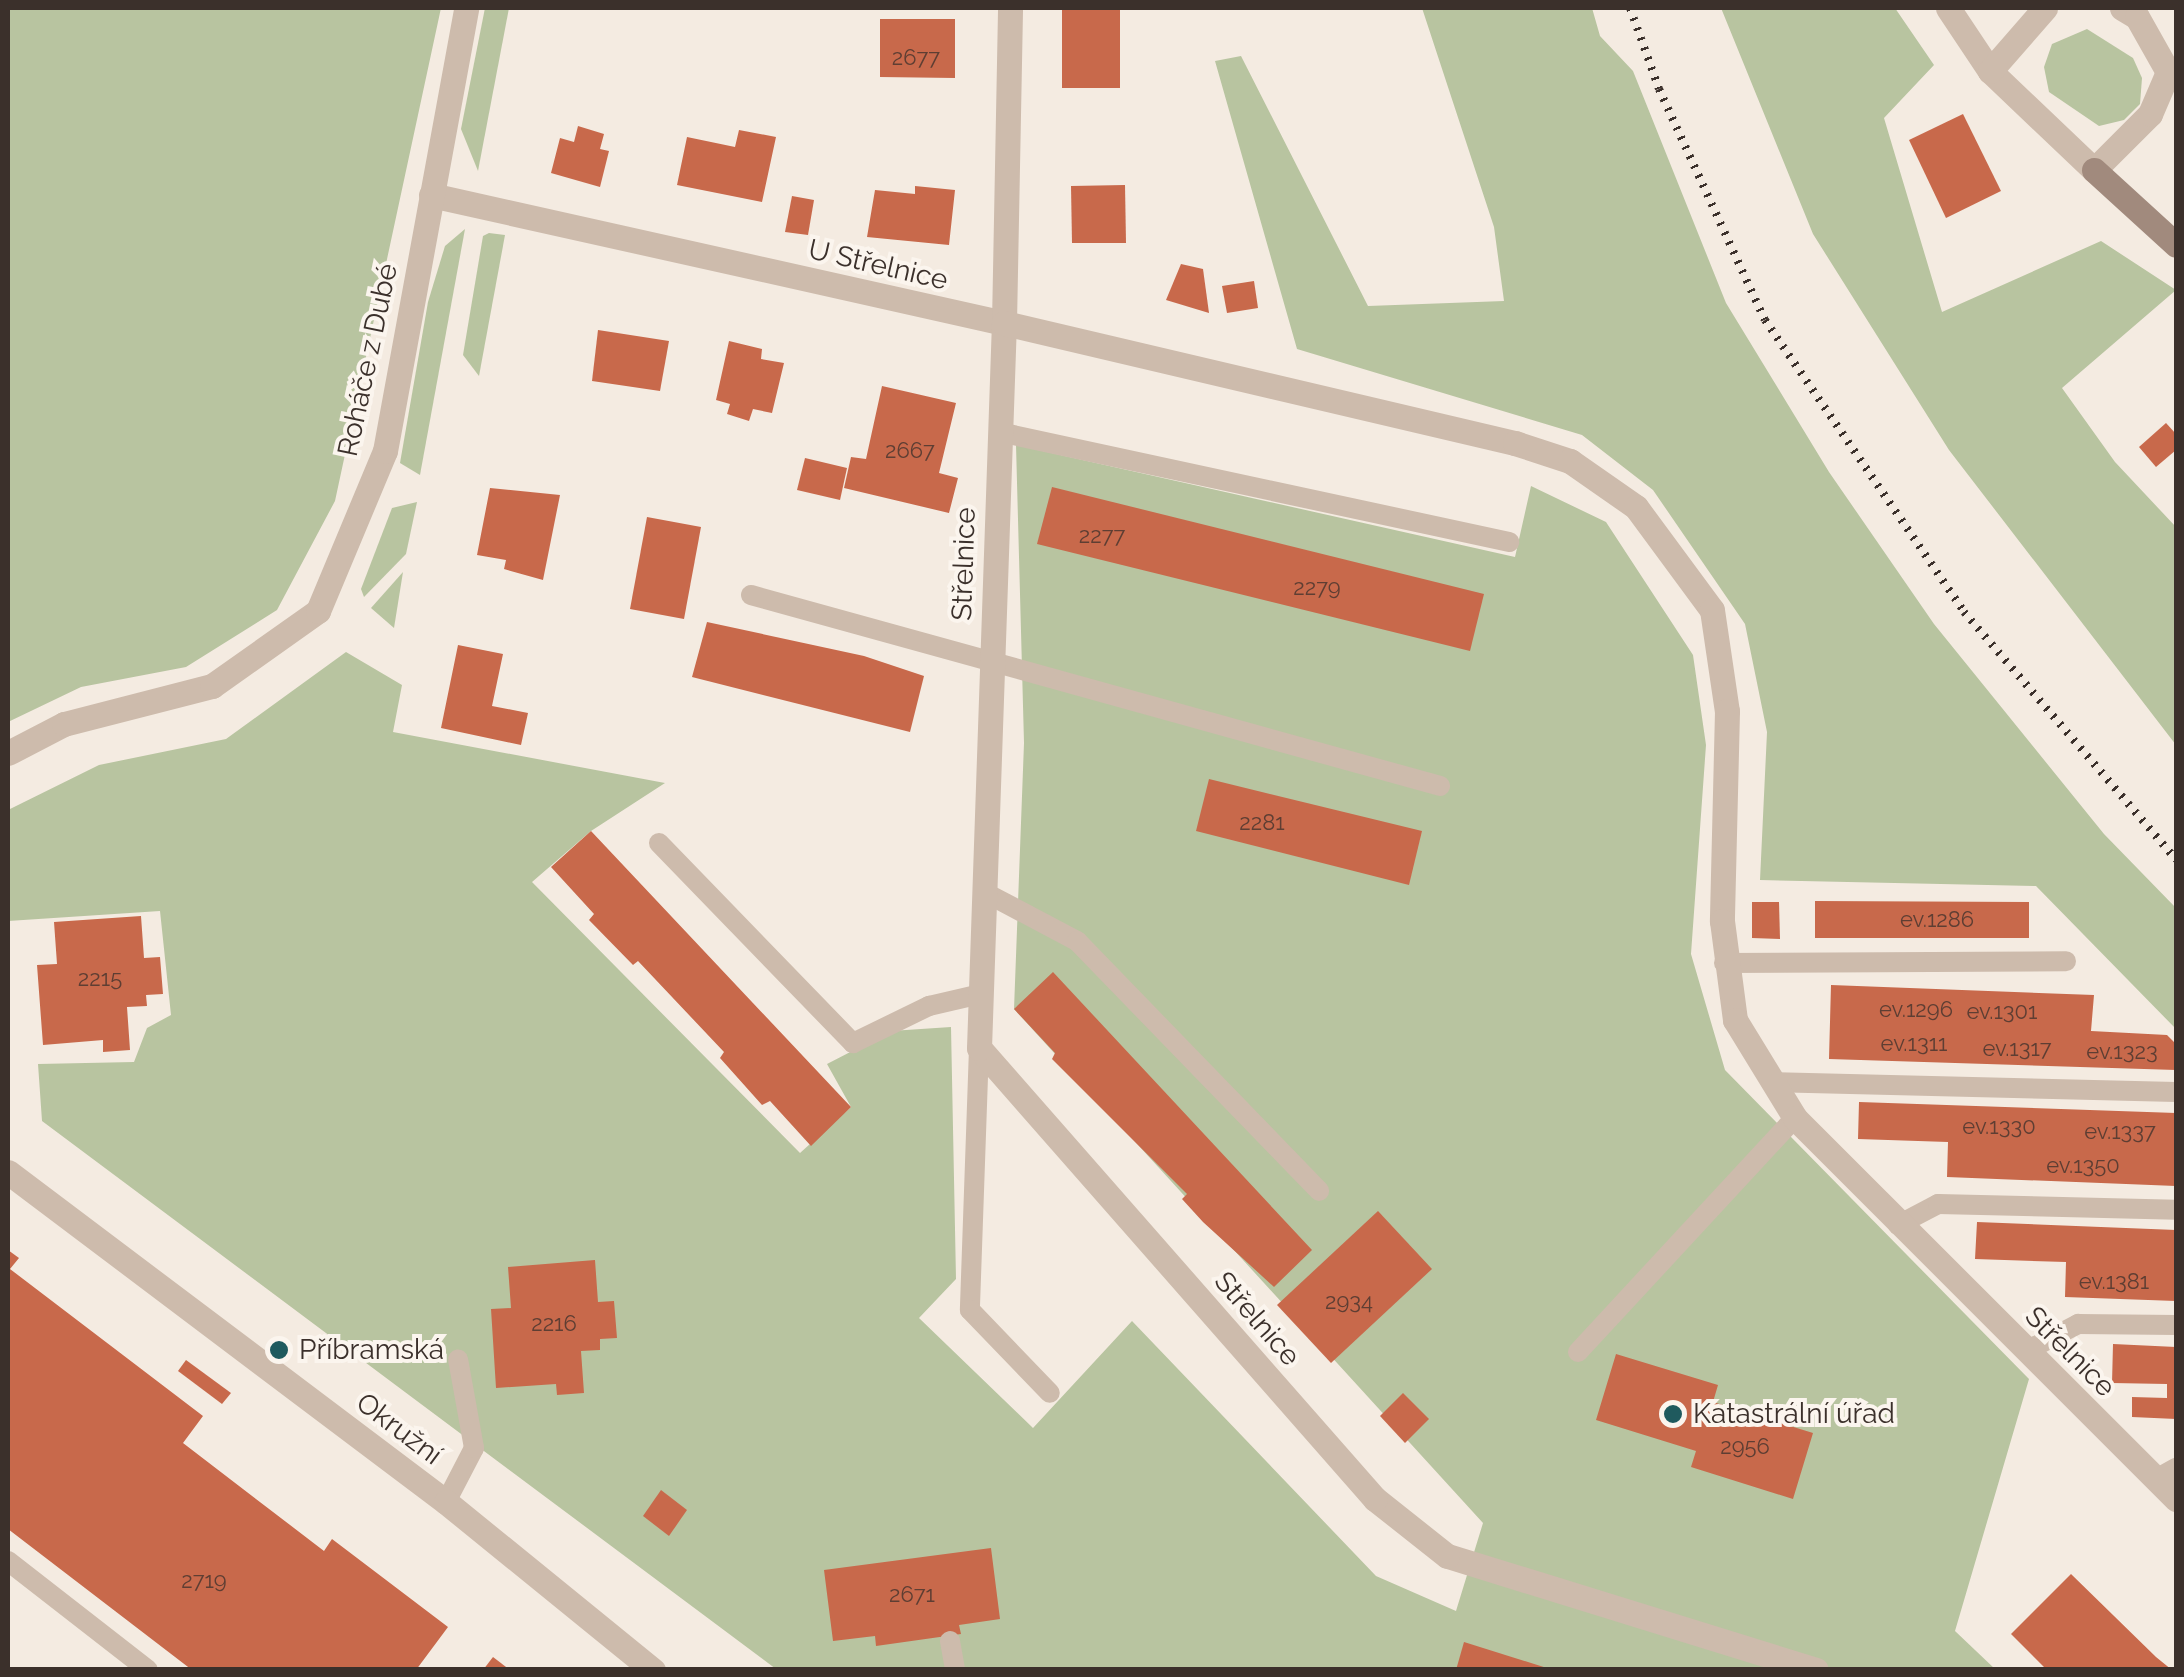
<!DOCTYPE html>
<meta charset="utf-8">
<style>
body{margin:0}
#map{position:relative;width:2184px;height:1677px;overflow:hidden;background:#f4ebe1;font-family:Raleway,sans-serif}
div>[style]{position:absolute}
.green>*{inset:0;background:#b8c4a0}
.building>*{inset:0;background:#c8694b}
.lane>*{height:20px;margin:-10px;padding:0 10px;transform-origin:10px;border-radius:10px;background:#cdbbac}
.street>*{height:25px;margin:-12.5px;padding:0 12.5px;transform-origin:12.5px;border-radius:12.5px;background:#cdbbac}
.secondary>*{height:25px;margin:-12.5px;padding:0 12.5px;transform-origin:12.5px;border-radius:12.5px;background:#a18a7d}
.rail>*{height:8px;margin-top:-4px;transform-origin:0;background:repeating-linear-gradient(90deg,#3b302b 0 2.5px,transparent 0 10.5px)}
.dots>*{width:28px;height:28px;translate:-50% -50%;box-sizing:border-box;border:5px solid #fbf5ee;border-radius:50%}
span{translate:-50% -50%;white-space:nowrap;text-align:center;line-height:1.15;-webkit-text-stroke:8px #fbf5ee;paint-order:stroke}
.number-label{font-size:22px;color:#5e3e33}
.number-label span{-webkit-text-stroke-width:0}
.street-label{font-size:28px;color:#3b302b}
.poi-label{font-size:28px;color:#3b302b}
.left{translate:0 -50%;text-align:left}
.frame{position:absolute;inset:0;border:10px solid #3b302b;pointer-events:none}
</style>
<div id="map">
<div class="green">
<div style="clip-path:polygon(8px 8px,441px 8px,335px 501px,277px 610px,186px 667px,81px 687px,8px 722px)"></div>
<div style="clip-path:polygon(485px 8px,509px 8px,478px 171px,461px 129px)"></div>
<div style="clip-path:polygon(1422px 8px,1592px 8px,1600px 36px,1633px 71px,1726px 303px,1829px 472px,1934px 624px,2104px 834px,2176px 908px,2176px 1029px,2036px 886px,1760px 880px,1767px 732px,1745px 624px,1653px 490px,1582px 435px,1297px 349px,1215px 61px,1241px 56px,1368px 306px,1504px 301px,1494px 227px)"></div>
<div style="clip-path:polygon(1721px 8px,1895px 8px,1934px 65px,1884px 118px,1942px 312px,2101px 241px,2176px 290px,2062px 388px,2115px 462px,2176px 527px,2176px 745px,1949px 450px,1813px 234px)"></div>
<div style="clip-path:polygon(2087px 29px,2133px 58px,2142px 78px,2140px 104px,2124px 120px,2099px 126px,2049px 92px,2044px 67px,2052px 44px)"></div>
<div style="clip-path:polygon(465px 229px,420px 475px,400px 463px,428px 302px,445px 246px)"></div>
<div style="clip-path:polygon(489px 233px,505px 235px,479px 376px,463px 355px,483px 236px)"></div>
<div style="clip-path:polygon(1016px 445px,1515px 557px,1531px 486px,1606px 522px,1693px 655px,1706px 745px,1691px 954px,1725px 1070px,2029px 1379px,1955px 1631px,1995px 1669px,776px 1669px,42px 1121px,38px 1064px,134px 1062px,147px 1028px,171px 1015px,160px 911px,8px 921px,8px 810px,99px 765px,226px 739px,346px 652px,402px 685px,393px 732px,665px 783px,591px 831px,532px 882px,800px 1153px,851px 1107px,827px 1064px,891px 1031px,951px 1027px,956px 1279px,919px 1318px,1033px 1428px,1132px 1321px,1376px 1576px,1456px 1611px,1483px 1523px,1014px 1009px,1024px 743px)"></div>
<div style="clip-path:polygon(417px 502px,406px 554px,364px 597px,361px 589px,392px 508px)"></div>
<div style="clip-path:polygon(403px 572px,394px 628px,371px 608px)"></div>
</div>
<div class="building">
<div style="clip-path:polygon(1062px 8px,1120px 8px,1120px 88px,1062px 88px)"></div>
<div style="clip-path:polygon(880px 19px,955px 19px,955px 78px,880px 77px)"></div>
<div style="clip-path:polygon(1963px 114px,2001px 191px,1946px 218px,1909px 140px)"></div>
<div style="clip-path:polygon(578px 126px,604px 134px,600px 149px,609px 151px,600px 187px,551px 173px,560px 138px,574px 142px)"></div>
<div style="clip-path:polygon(739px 130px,776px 137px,762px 202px,677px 185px,687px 137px,735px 147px)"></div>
<div style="clip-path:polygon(1125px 185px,1126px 243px,1072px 243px,1071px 186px)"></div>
<div style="clip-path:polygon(915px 186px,955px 190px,949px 245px,867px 237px,875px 190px,915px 194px)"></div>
<div style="clip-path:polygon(792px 196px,814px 200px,808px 235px,785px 232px)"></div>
<div style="clip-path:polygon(1181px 264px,1203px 269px,1209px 313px,1166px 300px)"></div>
<div style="clip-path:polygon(1254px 281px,1258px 308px,1227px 313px,1222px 286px)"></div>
<div style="clip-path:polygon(598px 330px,669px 341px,660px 391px,592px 381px)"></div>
<div style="clip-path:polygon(729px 341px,762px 349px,761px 359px,784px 363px,772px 413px,753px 409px,749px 421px,727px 414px,730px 404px,716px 400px)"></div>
<div style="clip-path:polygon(882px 386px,956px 403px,939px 473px,958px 478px,949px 513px,844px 488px,851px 457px,866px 459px)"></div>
<div style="clip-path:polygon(2166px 423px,2176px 434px,2176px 450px,2156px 467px,2139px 447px)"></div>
<div style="clip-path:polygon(805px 458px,847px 468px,840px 500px,797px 490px)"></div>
<div style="clip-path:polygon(1052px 487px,1484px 594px,1470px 651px,1037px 544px)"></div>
<div style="clip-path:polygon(490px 488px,560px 495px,543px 580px,504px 569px,506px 560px,477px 555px)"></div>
<div style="clip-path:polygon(647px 517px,701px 527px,684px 619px,630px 609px)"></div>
<div style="clip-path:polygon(707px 622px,864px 656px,924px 676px,910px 732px,692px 677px)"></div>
<div style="clip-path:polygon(458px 645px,503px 654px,492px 706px,528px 713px,521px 745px,441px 728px)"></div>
<div style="clip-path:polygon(1209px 779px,1422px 831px,1409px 885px,1196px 831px)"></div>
<div style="clip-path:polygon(591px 831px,851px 1107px,811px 1146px,770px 1101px,762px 1105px,720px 1058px,724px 1052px,638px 961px,633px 965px,589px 920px,594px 914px,551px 867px)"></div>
<div style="clip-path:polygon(1815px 901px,2029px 902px,2029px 938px,1815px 938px)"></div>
<div style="clip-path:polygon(1752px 902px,1779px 902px,1780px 939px,1752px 938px)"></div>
<div style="clip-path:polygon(141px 916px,144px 958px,160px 957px,163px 994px,146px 995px,147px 1006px,127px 1007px,130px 1050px,103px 1052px,103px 1040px,43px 1045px,37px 965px,57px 964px,54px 922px)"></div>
<div style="clip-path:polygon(1053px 972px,1312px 1250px,1274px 1287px,1203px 1222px,1182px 1199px,1187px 1194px,1052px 1059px,1055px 1053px,1014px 1009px)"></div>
<div style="clip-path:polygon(1831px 985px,2094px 995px,2091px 1031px,2167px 1035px,2176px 1044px,2176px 1070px,1829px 1059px)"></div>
<div style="clip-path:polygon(1859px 1102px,2176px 1113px,2176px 1186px,1947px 1177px,1948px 1142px,1858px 1139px)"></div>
<div style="clip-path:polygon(1378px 1211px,1432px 1269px,1331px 1363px,1277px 1305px)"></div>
<div style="clip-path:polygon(1977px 1222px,2176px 1230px,2176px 1301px,2065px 1297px,2066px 1262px,1975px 1259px)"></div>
<div style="clip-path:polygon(8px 1250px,19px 1258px,10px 1269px,203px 1416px,183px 1443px,324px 1551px,332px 1539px,448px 1627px,416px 1670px,192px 1670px,8px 1529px)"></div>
<div style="clip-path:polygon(595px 1260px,598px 1302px,614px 1301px,617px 1338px,600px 1339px,600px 1350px,581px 1351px,584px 1393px,557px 1395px,556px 1384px,496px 1388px,491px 1309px,511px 1308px,508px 1267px)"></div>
<div style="clip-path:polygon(2113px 1344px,2176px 1347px,2176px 1419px,2132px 1417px,2132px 1397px,2167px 1398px,2167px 1384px,2112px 1383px)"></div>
<div style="clip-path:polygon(1616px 1354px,1718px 1385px,1713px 1402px,1813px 1433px,1793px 1499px,1691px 1467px,1696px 1451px,1596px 1420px)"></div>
<div style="clip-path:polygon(186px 1360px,231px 1393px,222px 1404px,178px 1371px)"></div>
<div style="clip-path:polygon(1403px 1393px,1429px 1419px,1405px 1443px,1380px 1416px)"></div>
<div style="clip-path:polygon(661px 1490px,687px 1510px,669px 1536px,643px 1516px)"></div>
<div style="clip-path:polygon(991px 1548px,1000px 1619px,959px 1625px,961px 1634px,876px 1646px,875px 1636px,833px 1641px,824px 1570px)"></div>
<div style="clip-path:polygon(2071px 1574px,2156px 1657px,2172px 1670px,2047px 1670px,2011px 1634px)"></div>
<div style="clip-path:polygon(1464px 1642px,1550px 1669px,1550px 1670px,1456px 1670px)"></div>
<div style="clip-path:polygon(493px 1657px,510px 1670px,483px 1670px)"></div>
</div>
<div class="lane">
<div style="left:999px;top:432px;width:522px;rotate:12.17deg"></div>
<div style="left:751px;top:595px;width:715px;rotate:15.49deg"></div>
<div style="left:659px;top:843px;width:279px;rotate:45.9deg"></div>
<div style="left:853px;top:1043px;width:85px;rotate:-26deg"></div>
<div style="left:929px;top:1006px;width:53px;rotate:-13deg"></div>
<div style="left:986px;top:893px;width:103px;rotate:27.8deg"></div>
<div style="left:1077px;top:941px;width:348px;rotate:45.9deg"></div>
<div style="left:1724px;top:963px;width:342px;rotate:-0.3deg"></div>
<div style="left:979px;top:1048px;width:262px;rotate:92deg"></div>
<div style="left:970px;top:1310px;width:115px;rotate:46.1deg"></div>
<div style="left:1771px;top:1082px;width:405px;rotate:1.4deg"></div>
<div style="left:1898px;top:1225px;width:45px;rotate:-27.7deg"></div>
<div style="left:1938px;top:1204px;width:238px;rotate:1.4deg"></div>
<div style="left:2026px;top:1351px;width:59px;rotate:-27.4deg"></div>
<div style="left:2078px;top:1324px;width:98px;rotate:0.6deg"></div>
<div style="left:1578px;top:1352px;width:319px;rotate:-47.2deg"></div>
<div style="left:2156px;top:1479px;width:23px;rotate:-29deg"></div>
<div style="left:446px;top:1502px;width:61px;rotate:-62.6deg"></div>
<div style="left:474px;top:1448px;width:90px;rotate:-100.2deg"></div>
<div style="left:8px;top:1561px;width:177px;rotate:37.9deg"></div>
<div style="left:950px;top:1641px;width:29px;rotate:80deg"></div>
</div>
<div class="street">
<div style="left:1948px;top:8px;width:76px;rotate:56.3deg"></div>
<div style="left:1990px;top:71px;width:144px;rotate:43.6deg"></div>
<div style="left:2094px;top:170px;width:79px;rotate:-45deg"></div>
<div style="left:2150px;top:114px;width:46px;rotate:-66.8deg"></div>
<div style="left:2122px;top:8px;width:17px;rotate:31deg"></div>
<div style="left:2137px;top:17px;width:63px;rotate:60.6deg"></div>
<div style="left:1990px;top:71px;width:84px;rotate:-48.9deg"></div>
<div style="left:431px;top:195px;width:587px;rotate:12.59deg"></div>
<div style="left:1004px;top:323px;width:315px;rotate:-88.9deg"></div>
<div style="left:8px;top:753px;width:63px;rotate:-27.4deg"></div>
<div style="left:64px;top:724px;width:153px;rotate:-14.4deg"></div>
<div style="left:212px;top:686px;width:130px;rotate:-35.3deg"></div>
<div style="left:318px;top:611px;width:173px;rotate:-67.3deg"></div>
<div style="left:385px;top:451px;width:450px;rotate:-79.6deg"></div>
<div style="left:8px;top:1172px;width:548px;rotate:37deg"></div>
<div style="left:446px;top:1502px;width:267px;rotate:39.1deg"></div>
<div style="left:1816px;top:1670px;width:386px;rotate:-162.8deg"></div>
<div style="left:1447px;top:1556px;width:92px;rotate:-141.6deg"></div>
<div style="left:1375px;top:1499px;width:600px;rotate:-131.28deg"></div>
<div style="left:979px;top:1048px;width:725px;rotate:-88.03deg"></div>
<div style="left:1004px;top:323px;width:525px;rotate:13.22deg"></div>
<div style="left:1515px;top:443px;width:58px;rotate:18.1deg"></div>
<div style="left:1570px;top:461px;width:80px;rotate:34.9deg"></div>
<div style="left:1636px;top:507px;width:128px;rotate:53.6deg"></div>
<div style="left:1712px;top:610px;width:102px;rotate:81.6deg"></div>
<div style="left:1727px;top:711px;width:210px;rotate:91.4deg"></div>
<div style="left:1722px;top:921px;width:100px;rotate:82.5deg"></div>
<div style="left:1735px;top:1020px;width:115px;rotate:58.5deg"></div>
<div style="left:1795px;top:1118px;width:539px;rotate:45deg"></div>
</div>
<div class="secondary">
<div style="left:2094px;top:170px;width:111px;rotate:42.4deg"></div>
</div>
<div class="rail">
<div style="left:1630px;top:8px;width:86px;rotate:70.3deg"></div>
<div style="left:1659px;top:89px;width:254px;rotate:65.4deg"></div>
<div style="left:1765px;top:320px;width:353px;rotate:55.7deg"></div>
<div style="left:1964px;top:612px;width:326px;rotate:49.4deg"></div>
</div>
<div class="dots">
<div style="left:279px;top:1350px;background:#1f5a5e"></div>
<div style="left:1673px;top:1414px;background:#1f5a5e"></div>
</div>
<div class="number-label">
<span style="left:916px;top:58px">2677</span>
<span style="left:910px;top:451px">2667</span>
<span style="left:1102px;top:536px">2277</span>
<span style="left:1317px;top:588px">2279</span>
<span style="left:1262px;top:823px">2281</span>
<span style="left:1937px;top:920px">ev.1286</span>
<span style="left:100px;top:979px">2215</span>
<span style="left:1916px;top:1010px">ev.1296</span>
<span style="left:2002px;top:1012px">ev.1301</span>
<span style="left:1914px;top:1044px">ev.1311</span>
<span style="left:2017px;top:1049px">ev.1317</span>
<span style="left:2122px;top:1052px">ev.1323</span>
<span style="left:1999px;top:1127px">ev.1330</span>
<span style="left:2120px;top:1132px">ev.1337</span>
<span style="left:2083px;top:1166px">ev.1350</span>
<span style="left:2114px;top:1282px">ev.1381</span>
<span style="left:1349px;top:1302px">2934</span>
<span style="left:554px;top:1324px">2216</span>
<span style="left:1745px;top:1447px">2956</span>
<span style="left:204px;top:1581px">2719</span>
<span style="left:912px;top:1595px">2671</span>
</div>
<div class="street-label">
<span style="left:878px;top:265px;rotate:13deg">U Střelnice</span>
<span style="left:368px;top:360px;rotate:-78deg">Roháče z Dubé</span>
<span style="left:964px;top:564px;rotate:-88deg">Střelnice</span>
<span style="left:1257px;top:1319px;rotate:49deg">Střelnice</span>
<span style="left:2070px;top:1352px;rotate:45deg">Střelnice</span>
<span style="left:399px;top:1429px;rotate:37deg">Okružní</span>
</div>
<div class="poi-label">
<span class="left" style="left:299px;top:1350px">Příbramská</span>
<span class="left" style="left:1693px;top:1414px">Katastrální úřad</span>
</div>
<div class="frame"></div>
</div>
